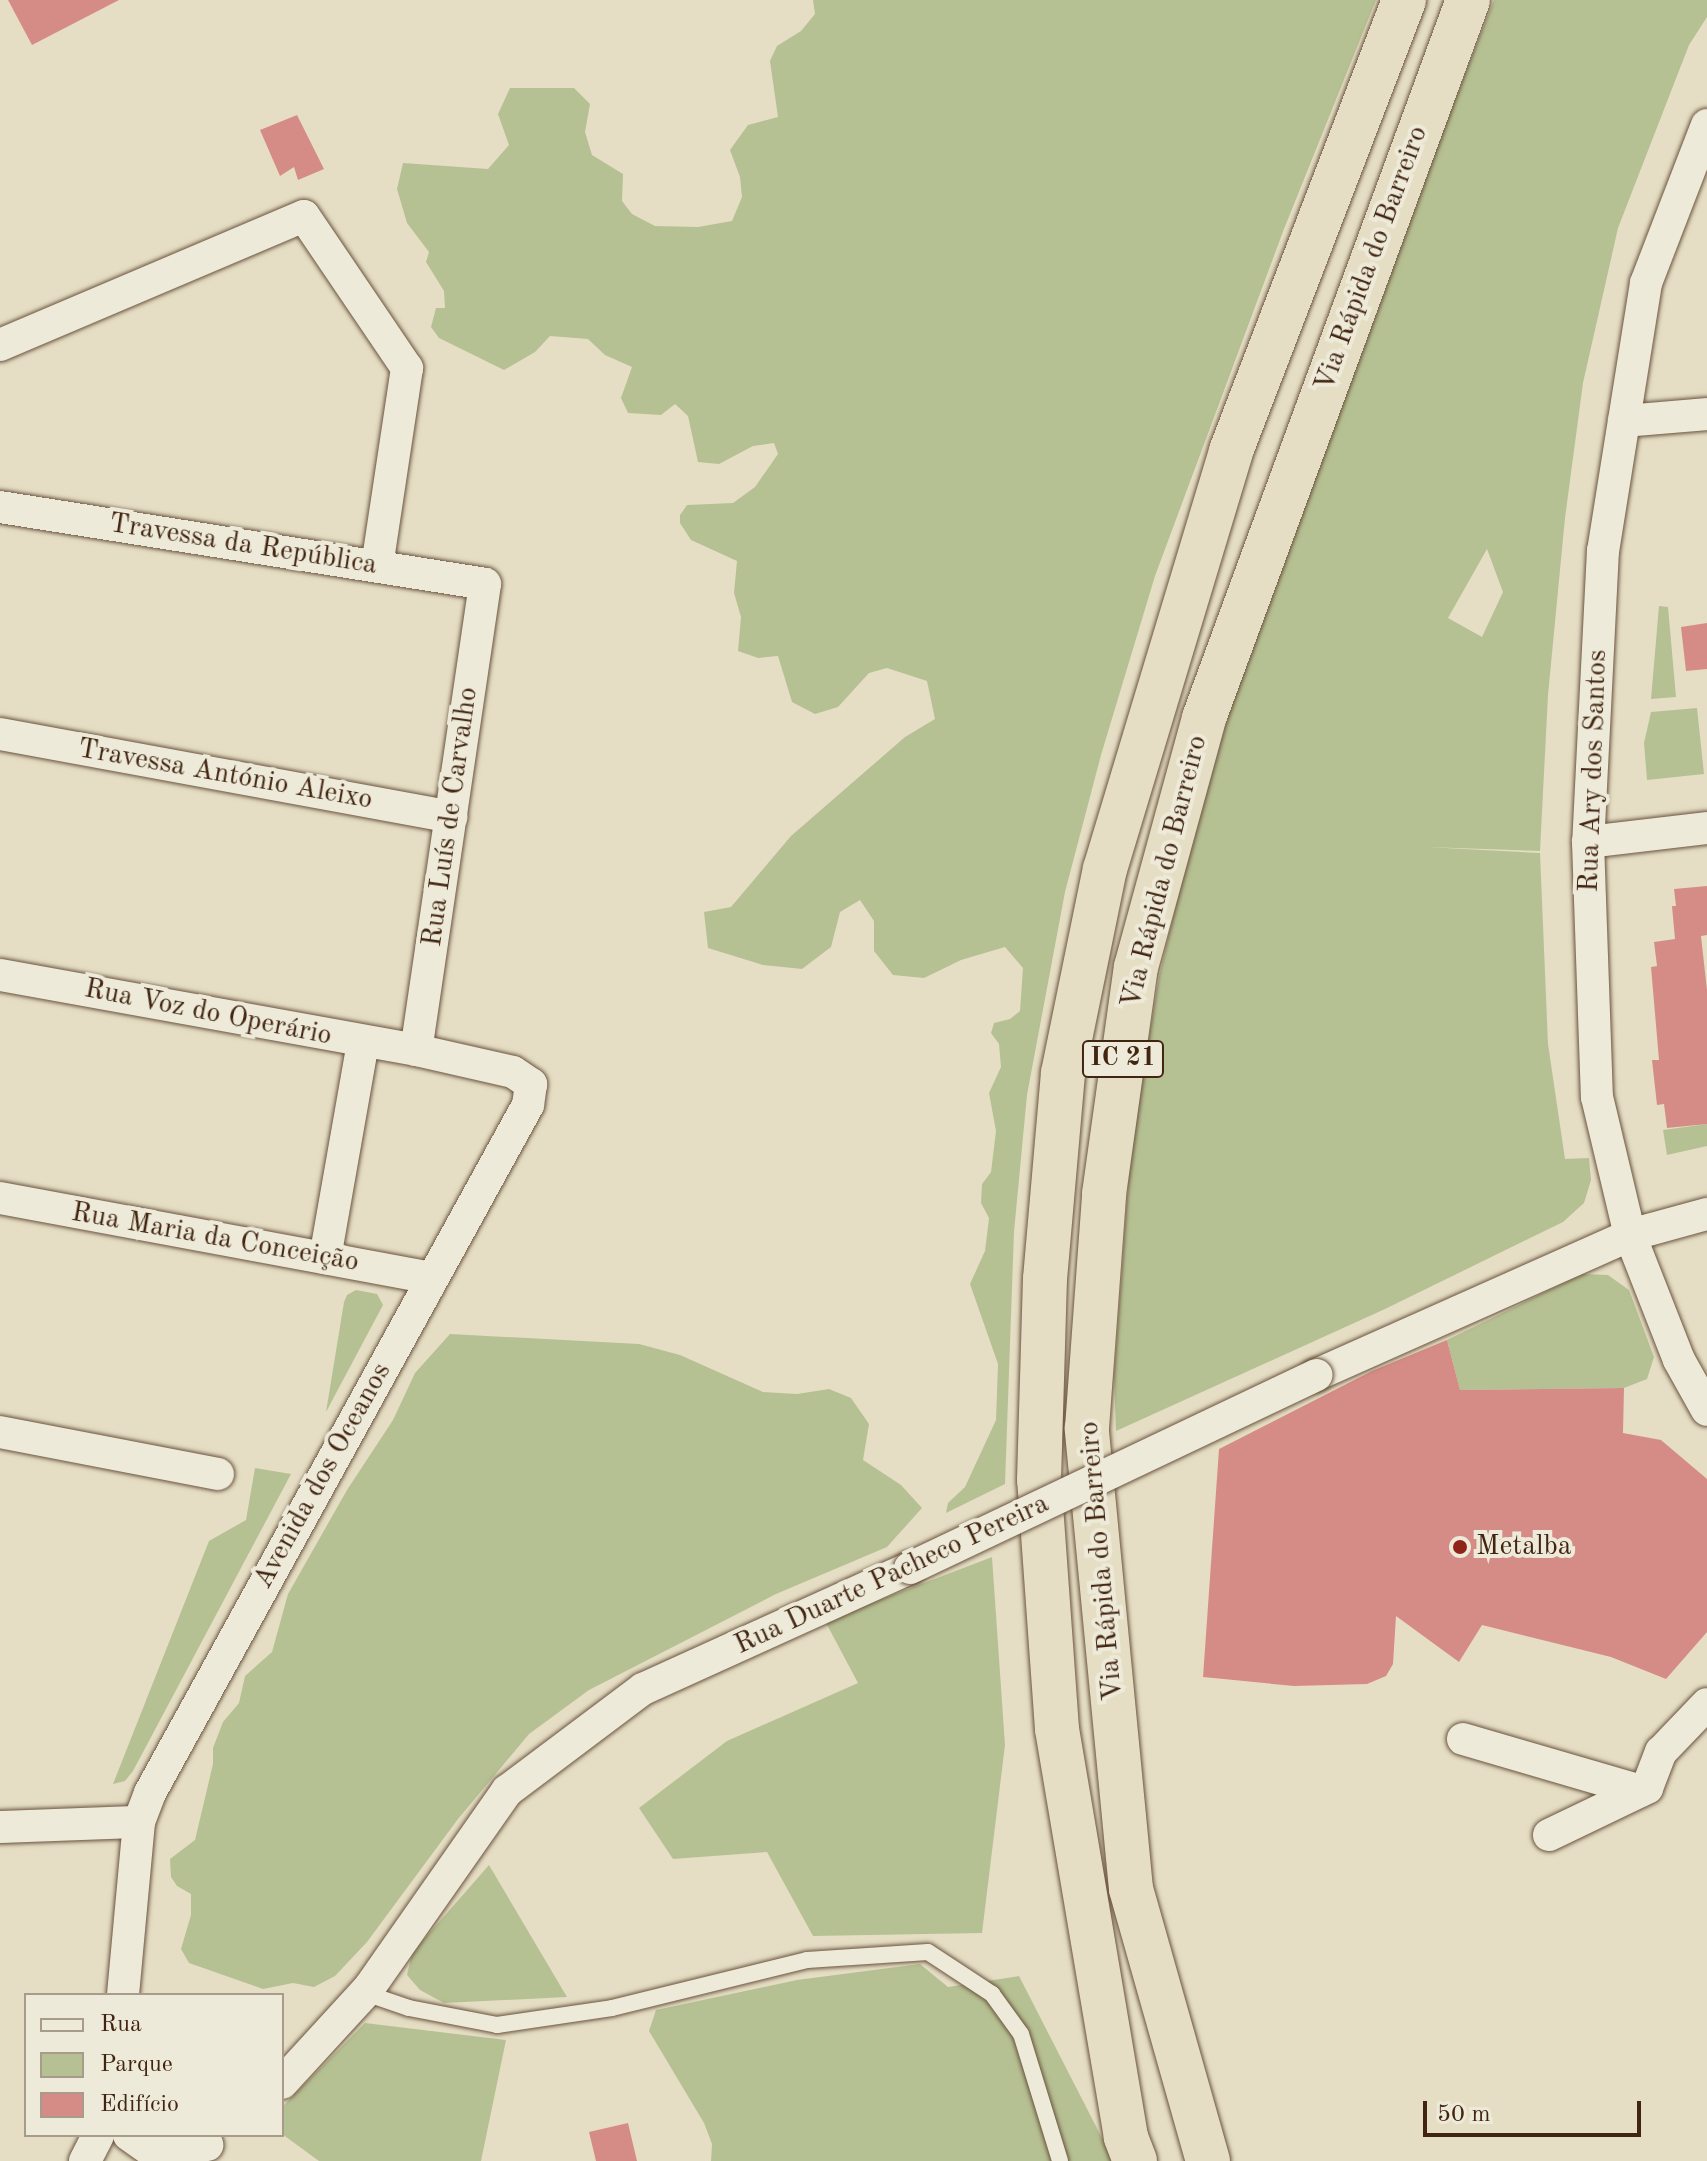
<!DOCTYPE html>
<meta charset="utf-8">
<style>
body{margin:0}
#map{position:relative;width:1707px;height:2161px;overflow:hidden;background:#e5dec4;font-family:"Old Standard TT",serif}
div>[style]{position:absolute}
.green>*{inset:0;background:#b6c193}
.building>*{inset:0;background:#d68c86}
.roads{filter:drop-shadow(0 0 2px #6b533e) drop-shadow(0 0 2px #6b533e)}
.service>*{height:16px;margin:-8px;padding:0 8px;transform-origin:8px;border-radius:8px;background:#eeead9}
.minor>*{height:32px;margin:-16px;padding:0 16px;transform-origin:16px;border-radius:16px;background:#eeead9}
.trunk>*{height:44px;margin:-22px;padding:0 22px;transform-origin:22px;border-radius:22px;background:#e5dec4}
.bridges{filter:drop-shadow(0 0 2px #6b533e) drop-shadow(0 0 2px #6b533e)}
.minor-bridge>*{height:32px;margin:-16px;padding:0 16px;transform-origin:16px;border-radius:16px;background:#eeead9}
.dots>*{width:22px;height:22px;translate:-50% -50%;box-sizing:border-box;border:4px solid #eeead9;border-radius:50%}
span{translate:-50% -50%;white-space:nowrap;text-align:center;line-height:1.15;-webkit-text-stroke:8px #eeead9;paint-order:stroke}
.shield-label span{padding:2px 6px;background:#eeead9;border:2px solid;border-radius:6px;-webkit-text-stroke-width:0}
.shield-label{font-size:26px;color:#422511;font-weight:700}
.street-label{font-size:28px;color:#422511}
.poi-label{font-size:28px;color:#422511}
.left{translate:0 -50%;text-align:left}
.legend{position:absolute;left:24px;top:1993px;width:260px;height:144px;box-sizing:border-box;background:#eeead9;border:2px solid #a99b89;margin:0;padding:10px 14px;list-style:none;font-size:24px;color:#422511}
.legend li{display:flex;align-items:center;gap:16px;height:40px}
.legend b{width:40px;border:2px solid #a99b89}
.scale{position:absolute;left:1423px;top:2101px;width:218px;height:36px;box-sizing:border-box;border:4px solid #422511;border-top:0;padding-left:10px;font-size:24px;line-height:28px;white-space:nowrap;color:#422511;-webkit-text-stroke:6px #eeead9;paint-order:stroke}
</style>
<div id="map">
<div class="green">
<div style="clip-path:polygon(813px 0,1376px 0,1284px 229px,1155px 576px,1101px 755px,1065px 892px,1027px 1095px,1014px 1232px,1005px 1484px,946px 1513px,948px 1503px,965px 1487px,996px 1420px,998px 1364px,970px 1284px,985px 1251px,989px 1218px,981px 1203px,982px 1184px,991px 1172px,996px 1131px,989px 1093px,1001px 1067px,999px 1044px,991px 1033px,994px 1023px,1010px 1019px,1020px 1011px,1023px 968px,1005px 947px,961px 960px,924px 978px,893px 975px,874px 951px,874px 921px,860px 900px,840px 912px,831px 947px,802px 969px,763px 965px,708px 948px,704px 912px,731px 907px,791px 836px,905px 737px,935px 719px,927px 681px,887px 668px,869px 673px,838px 707px,815px 714px,792px 702px,778px 656px,758px 658px,738px 651px,741px 617px,734px 593px,737px 561px,691px 540px,680px 523px,680px 515px,687px 505px,733px 503px,755px 487px,778px 454px,774px 443px,753px 446px,719px 464px,698px 462px,688px 416px,675px 404px,661px 415px,628px 413px,621px 398px,632px 367px,605px 355px,588px 339px,550px 336px,535px 352px,504px 370px,439px 338px,431px 327px,436px 308px,445px 308px,444px 291px,426px 262px,429px 252px,407px 223px,397px 189px,403px 163px,488px 169px,509px 145px,498px 114px,510px 88px,574px 88px,590px 104px,585px 132px,592px 155px,623px 174px,622px 201px,632px 214px,655px 226px,698px 227px,732px 221px,742px 197px,740px 177px,730px 150px,748px 125px,778px 117px,770px 61px,777px 46px,801px 31px,815px 14px)"></div>
<div style="clip-path:polygon(evenodd,1494px 0,1707px 0,1707px 17px,1689px 45px,1618px 228px,1583px 383px,1565px 518px,1548px 695px,1540px 851px,1426px 847px,1540px 853px,1548px 1044px,1565px 1159px,1589px 1158px,1591px 1180px,1584px 1203px,1563px 1222px,1385px 1309px,1116px 1431px,1114px 1377px,1131px 1146px,1159px 977px,1199px 806px,1236px 677px,1349px 370px,1494px 0,1487px 549px,1503px 592px,1482px 637px,1448px 618px,1487px 549px)"></div>
<div style="clip-path:polygon(1659px 606px,1668px 607px,1676px 697px,1651px 699px)"></div>
<div style="clip-path:polygon(1697px 708px,1704px 774px,1647px 780px,1644px 743px,1651px 712px)"></div>
<div style="clip-path:polygon(1707px 1124px,1707px 1146px,1667px 1155px,1663px 1130px)"></div>
<div style="clip-path:polygon(1582px 1274px,1608px 1275px,1629px 1290px,1654px 1357px,1647px 1379px,1624px 1388px,1460px 1390px,1447px 1340px)"></div>
<div style="clip-path:polygon(356px 1290px,377px 1294px,383px 1305px,326px 1412px,344px 1302px,347px 1295px)"></div>
<div style="clip-path:polygon(450px 1334px,639px 1344px,680px 1355px,763px 1392px,797px 1394px,829px 1389px,851px 1398px,869px 1424px,863px 1460px,901px 1485px,922px 1508px,887px 1547px,776px 1594px,589px 1690px,529px 1734px,458px 1819px,367px 1942px,335px 1976px,314px 1987px,293px 1983px,263px 1989px,189px 1963px,181px 1949px,191px 1915px,191px 1894px,177px 1886px,171px 1877px,170px 1859px,195px 1840px,213px 1764px,213px 1748px,223px 1722px,239px 1703px,245px 1676px,272px 1652px,288px 1594px,347px 1490px,393px 1420px,415px 1373px)"></div>
<div style="clip-path:polygon(255px 1468px,291px 1474px,133px 1771px,125px 1781px,113px 1784px,209px 1541px,246px 1520px)"></div>
<div style="clip-path:polygon(992px 1557px,1005px 1745px,982px 1933px,813px 1936px,767px 1852px,673px 1859px,639px 1808px,727px 1741px,858px 1683px,825px 1621px)"></div>
<div style="clip-path:polygon(489px 1865px,567px 1997px,444px 2003px,420px 1990px,407px 1975px,412px 1953px)"></div>
<div style="clip-path:polygon(920px 1964px,948px 1987px,1019px 1976px,1103px 2140px,1111px 2161px,711px 2161px,712px 2144px,704px 2123px,649px 2031px,656px 2010px,797px 1980px)"></div>
<div style="clip-path:polygon(365px 2023px,506px 2040px,481px 2161px,319px 2161px,282px 2134px,282px 2107px)"></div>
</div>
<div class="building">
<div style="clip-path:polygon(8px 0,119px 0,32px 45px)"></div>
<div style="clip-path:polygon(297px 115px,324px 169px,298px 180px,294px 167px,280px 176px,260px 130px)"></div>
<div style="clip-path:polygon(1707px 623px,1707px 669px,1686px 671px,1681px 627px)"></div>
<div style="clip-path:polygon(1707px 886px,1707px 935px,1701px 936px,1707px 990px,1707px 1124px,1667px 1128px,1664px 1104px,1657px 1105px,1652px 1060px,1659px 1060px,1651px 967px,1657px 966px,1654px 942px,1675px 939px,1672px 906px,1676px 906px,1674px 889px)"></div>
<div style="clip-path:polygon(1447px 1340px,1460px 1390px,1624px 1388px,1623px 1433px,1661px 1440px,1707px 1479px,1707px 1632px,1666px 1679px,1611px 1657px,1482px 1625px,1459px 1662px,1396px 1616px,1393px 1664px,1386px 1676px,1367px 1684px,1294px 1686px,1203px 1677px,1219px 1449px,1372px 1371px)"></div>
<div style="clip-path:polygon(628px 2123px,637px 2161px,596px 2161px,589px 2132px)"></div>
</div>
<div class="roads">
<div class="service">
<div style="left:365px;top:1993px;width:46px;rotate:18.8deg"></div>
<div style="left:409px;top:2008px;width:90px;rotate:10.9deg"></div>
<div style="left:497px;top:2025px;width:116px;rotate:-8.4deg"></div>
<div style="left:612px;top:2008px;width:201px;rotate:-13.8deg"></div>
<div style="left:807px;top:1960px;width:121px;rotate:-3.8deg"></div>
<div style="left:928px;top:1952px;width:77px;rotate:33.3deg"></div>
<div style="left:992px;top:1994px;width:49px;rotate:54.1deg"></div>
<div style="left:1021px;top:2034px;width:133px;rotate:72.9deg"></div>
</div>
<div class="minor">
<div style="left:1707px;top:125px;width:169px;rotate:111.1deg"></div>
<div style="left:1646px;top:283px;width:270px;rotate:99.1deg"></div>
<div style="left:1603px;top:550px;width:292px;rotate:92.9deg"></div>
<div style="left:1588px;top:842px;width:255px;rotate:88deg"></div>
<div style="left:1597px;top:1097px;width:142px;rotate:76.6deg"></div>
<div style="left:1630px;top:1235px;width:134px;rotate:68.6deg"></div>
<div style="left:1679px;top:1360px;width:57px;rotate:60.8deg"></div>
<div style="left:0;top:345px;width:330px;rotate:-23deg"></div>
<div style="left:304px;top:216px;width:184px;rotate:55.9deg"></div>
<div style="left:407px;top:368px;width:200px;rotate:98.6deg"></div>
<div style="left:1624px;top:421px;width:83px;rotate:-4.8deg"></div>
<div style="left:0;top:507px;width:491px;rotate:9deg"></div>
<div style="left:485px;top:584px;width:471px;rotate:98.4deg"></div>
<div style="left:0;top:734px;width:459px;rotate:10.4deg"></div>
<div style="left:1588px;top:842px;width:120px;rotate:-6.7deg"></div>
<div style="left:0;top:975px;width:423px;rotate:10.2deg"></div>
<div style="left:416px;top:1050px;width:99px;rotate:12.8deg"></div>
<div style="left:513px;top:1072px;width:22px;rotate:34deg"></div>
<div style="left:531px;top:1084px;width:21px;rotate:98deg"></div>
<div style="left:528px;top:1105px;width:785px;rotate:118.79deg"></div>
<div style="left:150px;top:1793px;width:31px;rotate:111deg"></div>
<div style="left:139px;top:1822px;width:174px;rotate:95.3deg"></div>
<div style="left:0;top:1198px;width:438px;rotate:10.5deg"></div>
<div style="left:325px;top:1258px;width:219px;rotate:-80deg"></div>
<div style="left:1316px;top:1375px;width:344px;rotate:-24deg"></div>
<div style="left:1630px;top:1235px;width:80px;rotate:-15.3deg"></div>
<div style="left:0;top:1432px;width:222px;rotate:10.9deg"></div>
<div style="left:1463px;top:1739px;width:185px;rotate:16.3deg"></div>
<div style="left:0;top:1827px;width:139px;rotate:-2.1deg"></div>
<div style="left:1549px;top:1835px;width:109px;rotate:-25.6deg"></div>
<div style="left:1647px;top:1788px;width:39px;rotate:-69deg"></div>
<div style="left:1661px;top:1752px;width:66px;rotate:-46.2deg"></div>
<div style="left:282px;top:2083px;width:129px;rotate:-47.5deg"></div>
<div style="left:369px;top:1988px;width:241px;rotate:-55deg"></div>
<div style="left:507px;top:1791px;width:170px;rotate:-36.9deg"></div>
<div style="left:643px;top:1689px;width:293px;rotate:-24.4deg"></div>
<div style="left:129px;top:2135px;width:32px;rotate:35deg"></div>
<div style="left:155px;top:2153px;width:53px;rotate:-8.7deg"></div>
<div style="left:85px;top:2161px;width:29px;rotate:-63deg"></div>
</div>
<div class="trunk">
<div style="left:1135px;top:2161px;width:26px;rotate:-111deg"></div>
<div style="left:1126px;top:2137px;width:414px;rotate:-99.6deg"></div>
<div style="left:1057px;top:1729px;width:250px;rotate:-94.1deg"></div>
<div style="left:1039px;top:1480px;width:201px;rotate:-88.3deg"></div>
<div style="left:1045px;top:1279px;width:207px;rotate:-85deg"></div>
<div style="left:1063px;top:1073px;width:208px;rotate:-78.4deg"></div>
<div style="left:1105px;top:869px;width:437px;rotate:-73.2deg"></div>
<div style="left:1231px;top:451px;width:483px;rotate:-69deg"></div>
<div style="left:1208px;top:2161px;width:283px;rotate:-105.8deg"></div>
<div style="left:1131px;top:1889px;width:463px;rotate:-95.5deg"></div>
<div style="left:1087px;top:1428px;width:235px;rotate:-85.8deg"></div>
<div style="left:1104px;top:1194px;width:229px;rotate:-82deg"></div>
<div style="left:1136px;top:967px;width:258px;rotate:-74.7deg"></div>
<div style="left:1204px;top:718px;width:765px;rotate:-69.81deg"></div>
</div>
</div>
<div class="bridges">
<div class="minor-bridge">
<div style="left:910px;top:1568px;width:450px;rotate:-25.4deg"></div>
</div>
</div>
<div class="dots">
<div style="left:1460px;top:1547px;background:#8f2418"></div>
</div>
<div class="shield-label">
<span style="left:1123px;top:1059px">IC 21</span>
</div>
<div class="street-label">
<span style="left:1372px;top:259px;rotate:-70deg">Via Rápida do Barreiro</span>
<span style="left:243px;top:545px;rotate:9deg">Travessa da República</span>
<span style="left:1594px;top:771px;rotate:-88deg">Rua Ary dos Santos</span>
<span style="left:225px;top:775px;rotate:10deg">Travessa António Aleixo</span>
<span style="left:451px;top:817px;rotate:-82deg">Rua Luís de Carvalho</span>
<span style="left:1165px;top:872px;rotate:-76deg">Via Rápida do Barreiro</span>
<span style="left:208px;top:1013px;rotate:11deg">Rua Voz do Operário</span>
<span style="left:215px;top:1238px;rotate:10deg">Rua Maria da Conceição</span>
<span style="left:323px;top:1476px;rotate:-61deg">Avenida dos Oceanos</span>
<span style="left:1102px;top:1561px;rotate:-95deg">Via Rápida do Barreiro</span>
<span style="left:892px;top:1575px;rotate:-25deg">Rua Duarte Pacheco Pereira</span>
</div>
<div class="poi-label">
<span class="left" style="left:1476px;top:1547px">Metalba</span>
</div>
<ul class="legend">
<li><b style="height:10px;background:#eeead9"></b>Rua</li>
<li><b style="height:22px;background:#b6c193"></b>Parque</li>
<li><b style="height:22px;background:#d68c86"></b>Edifício</li>
</ul>
<div class="scale">50 m</div>
</div>
